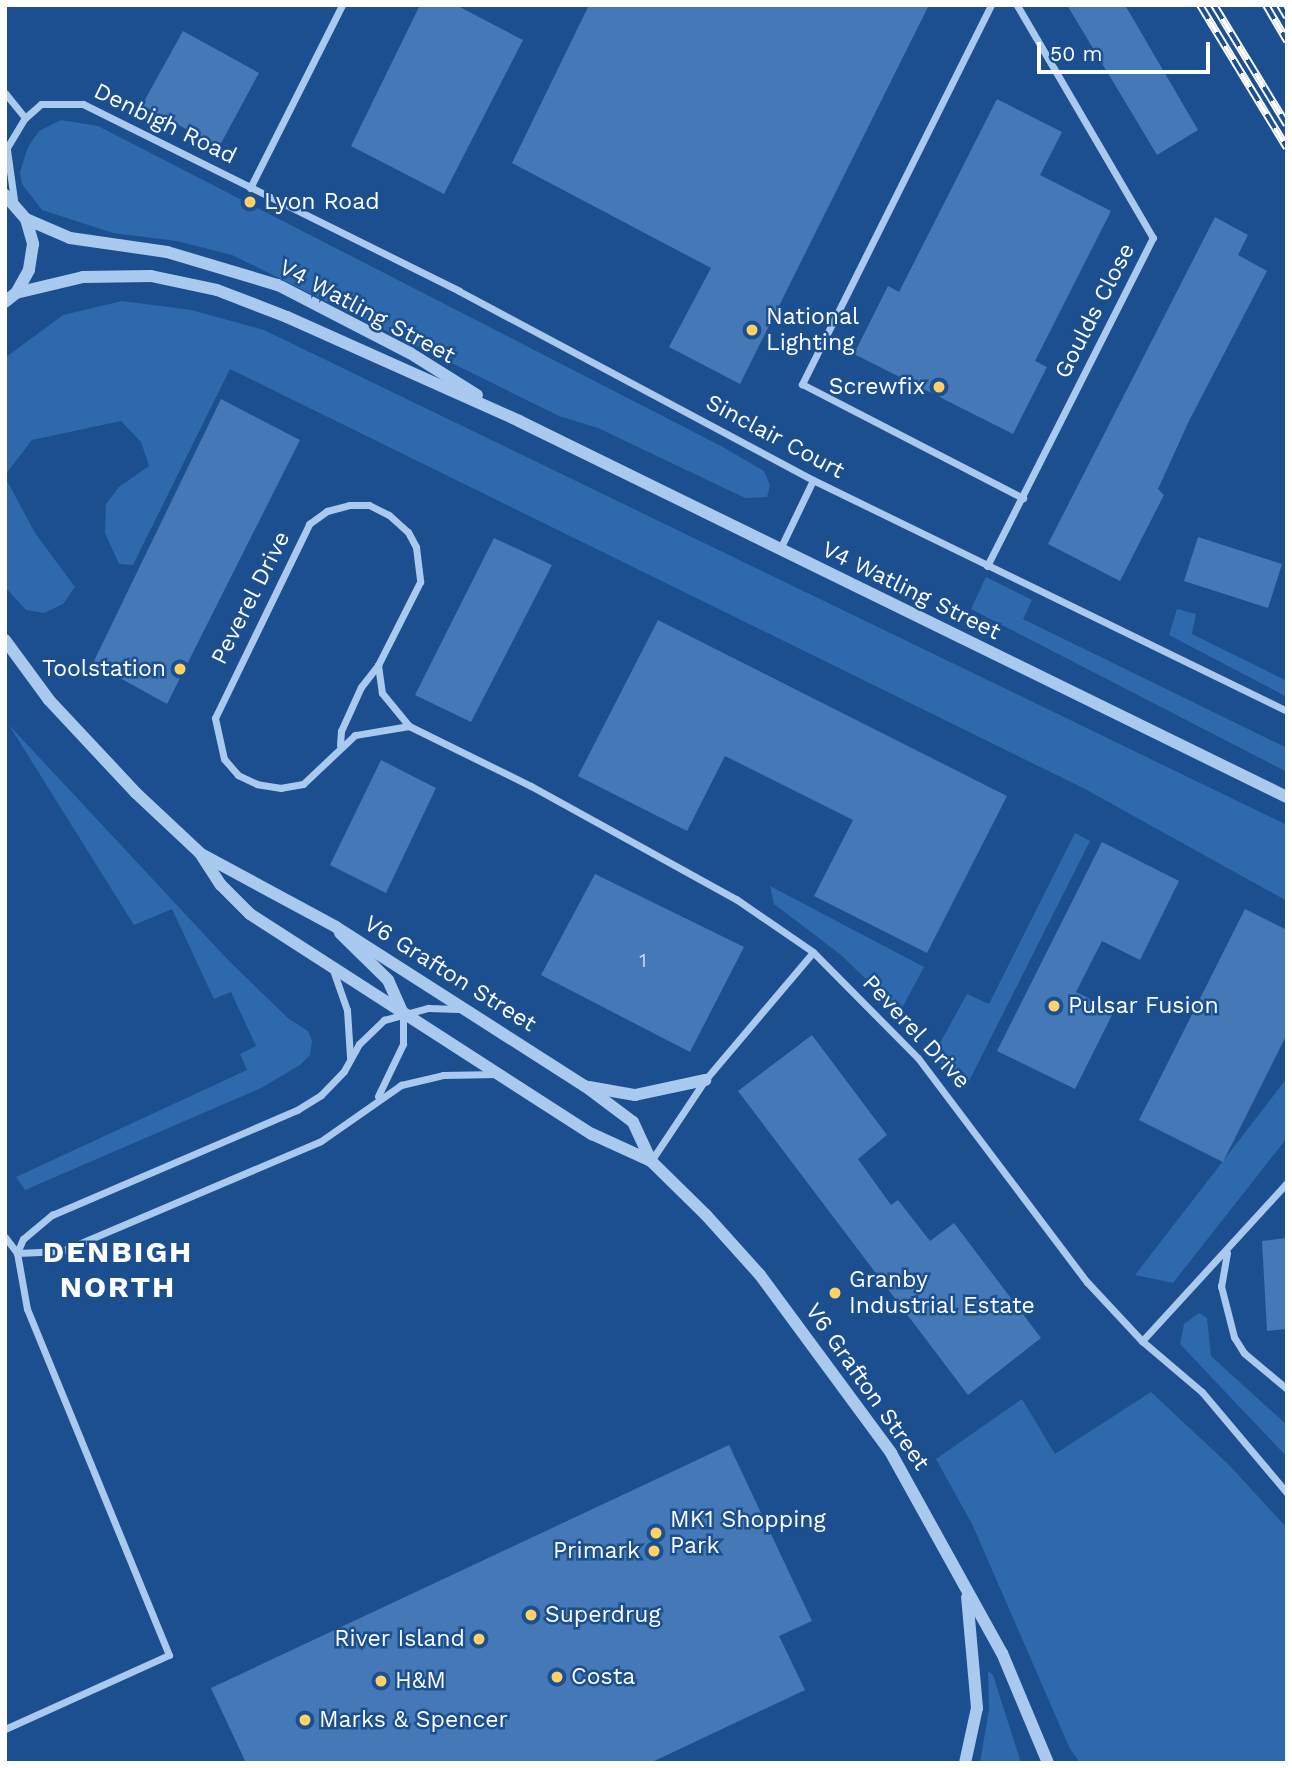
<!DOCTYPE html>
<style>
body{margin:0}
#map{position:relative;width:1292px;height:1768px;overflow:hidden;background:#1b4f8f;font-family:"Work Sans",sans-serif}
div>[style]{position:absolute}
.green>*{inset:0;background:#2e69ad}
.building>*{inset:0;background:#4478b7}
.minor>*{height:7px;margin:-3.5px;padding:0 3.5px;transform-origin:3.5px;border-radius:3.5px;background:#a9c9ee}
.tertiary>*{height:12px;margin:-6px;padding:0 6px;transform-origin:6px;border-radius:6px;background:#a9c9ee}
.rail>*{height:8px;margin-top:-4px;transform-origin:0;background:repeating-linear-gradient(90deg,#1b4f8f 0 16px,#fff 0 32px);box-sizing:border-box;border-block:2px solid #fff}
.dots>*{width:19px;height:19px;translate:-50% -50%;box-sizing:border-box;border:4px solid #1b4f8f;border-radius:50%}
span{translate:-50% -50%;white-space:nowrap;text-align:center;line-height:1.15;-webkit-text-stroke:5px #1b4f8f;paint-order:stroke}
.number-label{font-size:19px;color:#d0dded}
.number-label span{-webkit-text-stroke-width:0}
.street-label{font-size:23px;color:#fff}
.poi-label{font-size:23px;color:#fff}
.left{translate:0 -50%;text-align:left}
.right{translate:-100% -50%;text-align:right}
.district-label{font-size:30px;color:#fff;font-weight:700;letter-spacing:2px}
.frame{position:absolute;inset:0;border:7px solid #fff;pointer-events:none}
.scale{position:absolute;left:1037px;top:42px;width:173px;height:32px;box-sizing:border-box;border:4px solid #fff;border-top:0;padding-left:9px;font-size:21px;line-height:24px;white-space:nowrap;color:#fff;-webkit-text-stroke:5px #1b4f8f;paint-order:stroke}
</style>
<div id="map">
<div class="green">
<div style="clip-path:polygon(61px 120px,98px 126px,721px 446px,764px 471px,770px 485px,767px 497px,745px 498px,598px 428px,559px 416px,232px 255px,177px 241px,113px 233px,42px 210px,22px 184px,20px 172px,28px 147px,39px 131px)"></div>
<div style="clip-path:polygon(122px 301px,191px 310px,264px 330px,1287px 825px,1287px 901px,1085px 789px,230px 369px,133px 565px,119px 564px,105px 533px,106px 504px,119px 487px,149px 466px,141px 442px,121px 421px,32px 440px,5px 475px,5px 358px,63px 315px)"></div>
<div style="clip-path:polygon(5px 477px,35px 533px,75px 587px,63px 604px,44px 613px,26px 610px,5px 587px)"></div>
<div style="clip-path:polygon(986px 577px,1032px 600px,1023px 619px,1287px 748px,1287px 772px,971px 609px)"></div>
<div style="clip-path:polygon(1177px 609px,1196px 614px,1192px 634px,1287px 681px,1287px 697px,1169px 635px)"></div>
<div style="clip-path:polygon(9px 725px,229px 961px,289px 1019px,308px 1031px,312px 1041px,310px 1055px,300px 1065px,261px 1088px,25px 1190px,16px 1177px,247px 1070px,240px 1054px,256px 1046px,231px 992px,214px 999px,172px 909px,134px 925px)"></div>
<div style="clip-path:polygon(1075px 833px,1090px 841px,965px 1089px,938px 1060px,939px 1045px,967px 994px,989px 1004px)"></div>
<div style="clip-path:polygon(770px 886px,924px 967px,900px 1012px,841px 955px,774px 904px)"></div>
<div style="clip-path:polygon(1287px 1078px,1287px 1138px,1173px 1283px,1135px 1275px)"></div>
<div style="clip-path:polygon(1199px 1313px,1207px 1318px,1211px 1356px,1287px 1425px,1287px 1457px,1180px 1344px,1184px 1324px)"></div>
<div style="clip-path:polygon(1151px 1392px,1228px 1464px,1287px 1528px,1287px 1763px,1080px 1763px,1070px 1749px,973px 1526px,936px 1459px,1022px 1399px,1055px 1454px)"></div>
<div style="clip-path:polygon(988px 1671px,993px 1675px,1021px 1763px,980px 1763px,989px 1709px)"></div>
</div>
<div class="building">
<div style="clip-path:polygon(420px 5px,456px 5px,523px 40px,444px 194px,351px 146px)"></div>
<div style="clip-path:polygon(589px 5px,929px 5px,740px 384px,669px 347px,711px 268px,512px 163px)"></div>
<div style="clip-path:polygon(1067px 5px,1125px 5px,1198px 130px,1157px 155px)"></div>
<div style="clip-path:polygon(183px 31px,259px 73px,219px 147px,142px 105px)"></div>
<div style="clip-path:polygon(997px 99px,1062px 132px,1040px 175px,1111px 211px,1035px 361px,1047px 367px,1013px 434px,854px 354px,888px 286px,899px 292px)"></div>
<div style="clip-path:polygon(1215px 217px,1248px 235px,1238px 255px,1267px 271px,1189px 421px,1158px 489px,1164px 495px,1120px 581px,1048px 544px)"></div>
<div style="clip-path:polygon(221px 399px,300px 440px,167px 704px,93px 663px)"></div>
<div style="clip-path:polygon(1198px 537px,1282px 564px,1268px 608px,1184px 581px)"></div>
<div style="clip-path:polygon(494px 538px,552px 565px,471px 722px,415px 695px)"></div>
<div style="clip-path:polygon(658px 620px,1007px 796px,927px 953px,814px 896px,853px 820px,725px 756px,687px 831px,578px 776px)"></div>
<div style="clip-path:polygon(381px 760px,436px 788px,386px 893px,330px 865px)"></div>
<div style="clip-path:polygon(1102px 842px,1179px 881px,1140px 960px,1102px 941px,1076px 992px,1114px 1011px,1075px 1089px,997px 1051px)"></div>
<div style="clip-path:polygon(595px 874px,744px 947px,690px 1052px,541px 975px)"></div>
<div style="clip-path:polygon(1245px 909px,1287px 930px,1287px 1034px,1223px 1162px,1139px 1120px)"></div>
<div style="clip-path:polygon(812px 1035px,887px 1135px,858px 1159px,891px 1205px,898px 1200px,930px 1241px,954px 1223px,1041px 1338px,968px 1395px,738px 1091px)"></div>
<div style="clip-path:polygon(1287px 1238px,1287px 1329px,1267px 1331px,1262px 1241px)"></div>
<div style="clip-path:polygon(729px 1445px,812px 1621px,779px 1636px,805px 1690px,650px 1763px,246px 1763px,211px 1688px)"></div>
</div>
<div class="minor">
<div style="left:991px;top:5px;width:424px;rotate:116.5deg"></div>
<div style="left:802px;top:384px;width:249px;rotate:27.3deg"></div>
<div style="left:5px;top:93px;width:32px;rotate:51deg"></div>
<div style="left:7px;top:150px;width:50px;rotate:82deg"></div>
<div style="left:5px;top:151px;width:39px;rotate:-59deg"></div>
<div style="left:25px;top:118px;width:21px;rotate:-41deg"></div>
<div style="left:41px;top:104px;width:42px"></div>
<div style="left:83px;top:104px;width:420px;rotate:26.4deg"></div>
<div style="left:459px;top:291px;width:401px;rotate:28.1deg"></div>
<div style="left:813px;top:480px;width:527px;rotate:25.98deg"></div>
<div style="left:250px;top:188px;width:205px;rotate:-63.3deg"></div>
<div style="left:349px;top:505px;width:20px"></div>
<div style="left:369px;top:505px;width:22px;rotate:27deg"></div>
<div style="left:389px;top:515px;width:25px;rotate:42deg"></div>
<div style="left:408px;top:532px;width:17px;rotate:62deg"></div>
<div style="left:416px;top:547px;width:35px;rotate:83deg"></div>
<div style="left:420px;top:582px;width:93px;rotate:116.8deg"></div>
<div style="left:378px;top:665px;width:28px;rotate:82deg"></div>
<div style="left:382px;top:693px;width:43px;rotate:50.7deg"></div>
<div style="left:409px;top:726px;width:55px;rotate:170.5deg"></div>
<div style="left:355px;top:735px;width:71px;rotate:136.7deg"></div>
<div style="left:303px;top:784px;width:22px;rotate:170deg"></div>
<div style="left:281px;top:788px;width:24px;rotate:-171deg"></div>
<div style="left:257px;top:784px;width:21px;rotate:-155deg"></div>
<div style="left:238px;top:775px;width:21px;rotate:-131deg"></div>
<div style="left:224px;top:759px;width:42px;rotate:-102.4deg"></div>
<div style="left:215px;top:718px;width:216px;rotate:-64.1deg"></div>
<div style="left:309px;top:524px;width:22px;rotate:-36deg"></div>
<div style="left:327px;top:511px;width:23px;rotate:-15deg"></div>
<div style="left:780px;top:549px;width:76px;rotate:-64.4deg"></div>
<div style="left:987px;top:566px;width:368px;rotate:-63.2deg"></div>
<div style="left:1153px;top:238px;width:270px;rotate:-120.3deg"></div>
<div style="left:409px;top:726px;width:136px;rotate:26.2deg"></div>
<div style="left:531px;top:786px;width:234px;rotate:28.9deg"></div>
<div style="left:736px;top:899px;width:93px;rotate:34.5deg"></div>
<div style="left:813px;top:952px;width:149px;rotate:45.3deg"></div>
<div style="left:918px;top:1058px;width:281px;rotate:53deg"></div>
<div style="left:1087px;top:1282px;width:81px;rotate:47deg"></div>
<div style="left:1142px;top:1341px;width:79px;rotate:40.4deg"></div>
<div style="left:1202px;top:1392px;width:132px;rotate:49.9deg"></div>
<div style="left:340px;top:745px;width:14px;rotate:-86deg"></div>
<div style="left:341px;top:731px;width:48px;rotate:-65.6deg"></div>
<div style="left:361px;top:687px;width:28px;rotate:-52deg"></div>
<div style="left:333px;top:970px;width:42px;rotate:70.7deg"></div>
<div style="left:347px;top:1010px;width:47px;rotate:86.3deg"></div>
<div style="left:378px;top:1096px;width:58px;rotate:-64.3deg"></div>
<div style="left:403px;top:1044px;width:31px;rotate:-90deg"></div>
<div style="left:651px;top:1161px;width:97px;rotate:-56.3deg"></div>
<div style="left:705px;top:1080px;width:167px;rotate:-49.8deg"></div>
<div style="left:5px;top:1237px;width:20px;rotate:53deg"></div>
<div style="left:17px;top:1253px;width:45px;rotate:-2.5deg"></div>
<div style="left:62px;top:1251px;width:281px;rotate:-23deg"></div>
<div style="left:321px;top:1141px;width:98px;rotate:-35deg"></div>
<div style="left:401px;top:1085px;width:43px;rotate:-13.4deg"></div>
<div style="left:443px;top:1075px;width:54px;rotate:-1.1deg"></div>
<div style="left:1227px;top:1253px;width:34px;rotate:100deg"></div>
<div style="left:1221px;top:1286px;width:53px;rotate:75.7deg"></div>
<div style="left:1234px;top:1337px;width:19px;rotate:58deg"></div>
<div style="left:1244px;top:1353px;width:56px;rotate:39.9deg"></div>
<div style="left:1142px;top:1341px;width:214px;rotate:-47.5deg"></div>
<div style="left:5px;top:1729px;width:180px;rotate:-24.3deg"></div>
<div style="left:169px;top:1655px;width:374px;rotate:-112.3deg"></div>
<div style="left:27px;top:1309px;width:57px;rotate:-100.1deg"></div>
<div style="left:17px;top:1253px;width:15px;rotate:-67deg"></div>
<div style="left:23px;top:1239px;width:38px;rotate:-40deg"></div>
<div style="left:52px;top:1215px;width:267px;rotate:-23.2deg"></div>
<div style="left:297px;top:1110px;width:28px;rotate:-32deg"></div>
<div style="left:321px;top:1095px;width:33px;rotate:-46deg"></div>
<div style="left:344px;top:1071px;width:31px;rotate:-61deg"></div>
<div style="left:359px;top:1044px;width:35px;rotate:-44deg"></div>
<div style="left:384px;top:1020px;width:46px;rotate:-15.3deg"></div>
<div style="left:428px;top:1008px;width:31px;rotate:2deg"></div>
</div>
<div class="tertiary">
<div style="left:5px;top:195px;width:32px;rotate:49deg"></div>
<div style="left:26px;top:219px;width:26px;rotate:74deg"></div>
<div style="left:33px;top:244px;width:26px;rotate:99deg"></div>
<div style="left:29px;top:270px;width:26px;rotate:119deg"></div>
<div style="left:16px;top:293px;width:14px;rotate:141deg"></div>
<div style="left:26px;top:219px;width:48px;rotate:23.4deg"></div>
<div style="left:70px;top:238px;width:98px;rotate:8.2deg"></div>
<div style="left:167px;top:252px;width:116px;rotate:16.6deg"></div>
<div style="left:278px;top:285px;width:148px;rotate:27.3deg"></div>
<div style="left:410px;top:353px;width:79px;rotate:32.1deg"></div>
<div style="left:16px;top:293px;width:69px;rotate:-13.4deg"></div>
<div style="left:83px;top:277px;width:68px;rotate:-0.8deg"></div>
<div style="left:151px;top:276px;width:67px;rotate:12deg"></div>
<div style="left:217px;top:290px;width:75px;rotate:21.1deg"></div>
<div style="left:287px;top:317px;width:254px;rotate:24.1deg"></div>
<div style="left:519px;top:421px;width:855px;rotate:26.09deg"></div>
<div style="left:5px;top:640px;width:74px;rotate:53.7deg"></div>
<div style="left:49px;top:700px;width:127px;rotate:46.9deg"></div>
<div style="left:136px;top:793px;width:88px;rotate:43.2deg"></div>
<div style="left:200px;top:853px;width:38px;rotate:57deg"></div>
<div style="left:221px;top:885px;width:41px;rotate:45deg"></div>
<div style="left:250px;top:914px;width:407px;rotate:32.8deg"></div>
<div style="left:592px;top:1134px;width:65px;rotate:24.6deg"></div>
<div style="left:651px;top:1161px;width:77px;rotate:44.5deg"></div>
<div style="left:706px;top:1215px;width:81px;rotate:48deg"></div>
<div style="left:760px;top:1275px;width:221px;rotate:53.6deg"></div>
<div style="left:891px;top:1453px;width:229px;rotate:61deg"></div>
<div style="left:1002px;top:1653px;width:119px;rotate:67.3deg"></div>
<div style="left:203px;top:855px;width:151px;rotate:28.4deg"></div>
<div style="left:336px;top:927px;width:295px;rotate:32.6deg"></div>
<div style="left:585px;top:1086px;width:60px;rotate:36.9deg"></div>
<div style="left:633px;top:1122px;width:43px;rotate:65.2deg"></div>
<div style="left:340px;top:933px;width:67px;rotate:44.4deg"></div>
<div style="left:388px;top:980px;width:36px;rotate:66deg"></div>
<div style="left:589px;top:1087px;width:47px;rotate:9.9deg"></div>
<div style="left:635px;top:1095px;width:72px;rotate:-12.1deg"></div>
<div style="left:965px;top:1763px;width:56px;rotate:-77.7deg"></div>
<div style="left:977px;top:1708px;width:111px;rotate:-95.1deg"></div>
</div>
<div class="rail">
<div style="left:1200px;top:5px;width:167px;rotate:58.7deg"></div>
<div style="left:1214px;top:5px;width:140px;rotate:58.7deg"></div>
<div style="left:1266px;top:5px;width:42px;rotate:59.7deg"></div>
<div style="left:1280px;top:5px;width:14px;rotate:60deg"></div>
</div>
<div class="dots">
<div style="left:250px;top:202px;background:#ffd166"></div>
<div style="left:752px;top:330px;background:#ffd166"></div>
<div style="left:939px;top:387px;background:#ffd166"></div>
<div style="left:180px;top:669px;background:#ffd166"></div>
<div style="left:1054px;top:1006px;background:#ffd166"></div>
<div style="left:835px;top:1293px;background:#ffd166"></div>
<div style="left:656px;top:1533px;background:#ffd166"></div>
<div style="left:654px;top:1551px;background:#ffd166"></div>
<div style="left:531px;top:1615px;background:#ffd166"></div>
<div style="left:479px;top:1639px;background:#ffd166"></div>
<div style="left:557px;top:1677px;background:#ffd166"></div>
<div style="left:381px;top:1681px;background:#ffd166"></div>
<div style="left:305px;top:1720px;background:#ffd166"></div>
</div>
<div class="number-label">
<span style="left:643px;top:961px">1</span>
</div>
<div class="street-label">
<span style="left:165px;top:124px;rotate:26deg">Denbigh Road</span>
<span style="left:1095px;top:311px;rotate:-63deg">Goulds Close</span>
<span style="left:367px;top:312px;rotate:28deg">V4 Watling Street</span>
<span style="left:775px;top:437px;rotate:28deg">Sinclair Court</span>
<span style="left:911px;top:591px;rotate:26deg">V4 Watling Street</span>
<span style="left:251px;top:598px;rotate:-63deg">Peverel Drive</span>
<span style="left:450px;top:974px;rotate:32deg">V6 Grafton Street</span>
<span style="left:916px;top:1032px;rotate:47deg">Peverel Drive</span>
<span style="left:867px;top:1387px;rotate:55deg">V6 Grafton Street</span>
</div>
<div class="poi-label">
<span class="left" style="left:264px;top:202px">Lyon Road</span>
<span class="left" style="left:766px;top:330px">National<br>Lighting</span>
<span class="right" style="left:925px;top:387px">Screwfix</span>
<span class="right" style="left:166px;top:669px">Toolstation</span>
<span class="left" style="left:1068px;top:1006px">Pulsar Fusion</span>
<span class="left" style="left:849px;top:1293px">Granby<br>Industrial Estate</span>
<span class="left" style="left:670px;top:1533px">MK1 Shopping<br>Park</span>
<span class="right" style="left:640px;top:1551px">Primark</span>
<span class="left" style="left:545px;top:1615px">Superdrug</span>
<span class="right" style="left:465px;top:1639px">River Island</span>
<span class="left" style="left:571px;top:1677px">Costa</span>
<span class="left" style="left:395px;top:1681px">H&amp;M</span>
<span class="left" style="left:319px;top:1720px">Marks &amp; Spencer</span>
</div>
<div class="district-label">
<span style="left:118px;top:1269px">DENBIGH<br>NORTH</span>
</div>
<div class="frame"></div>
<div class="scale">50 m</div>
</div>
